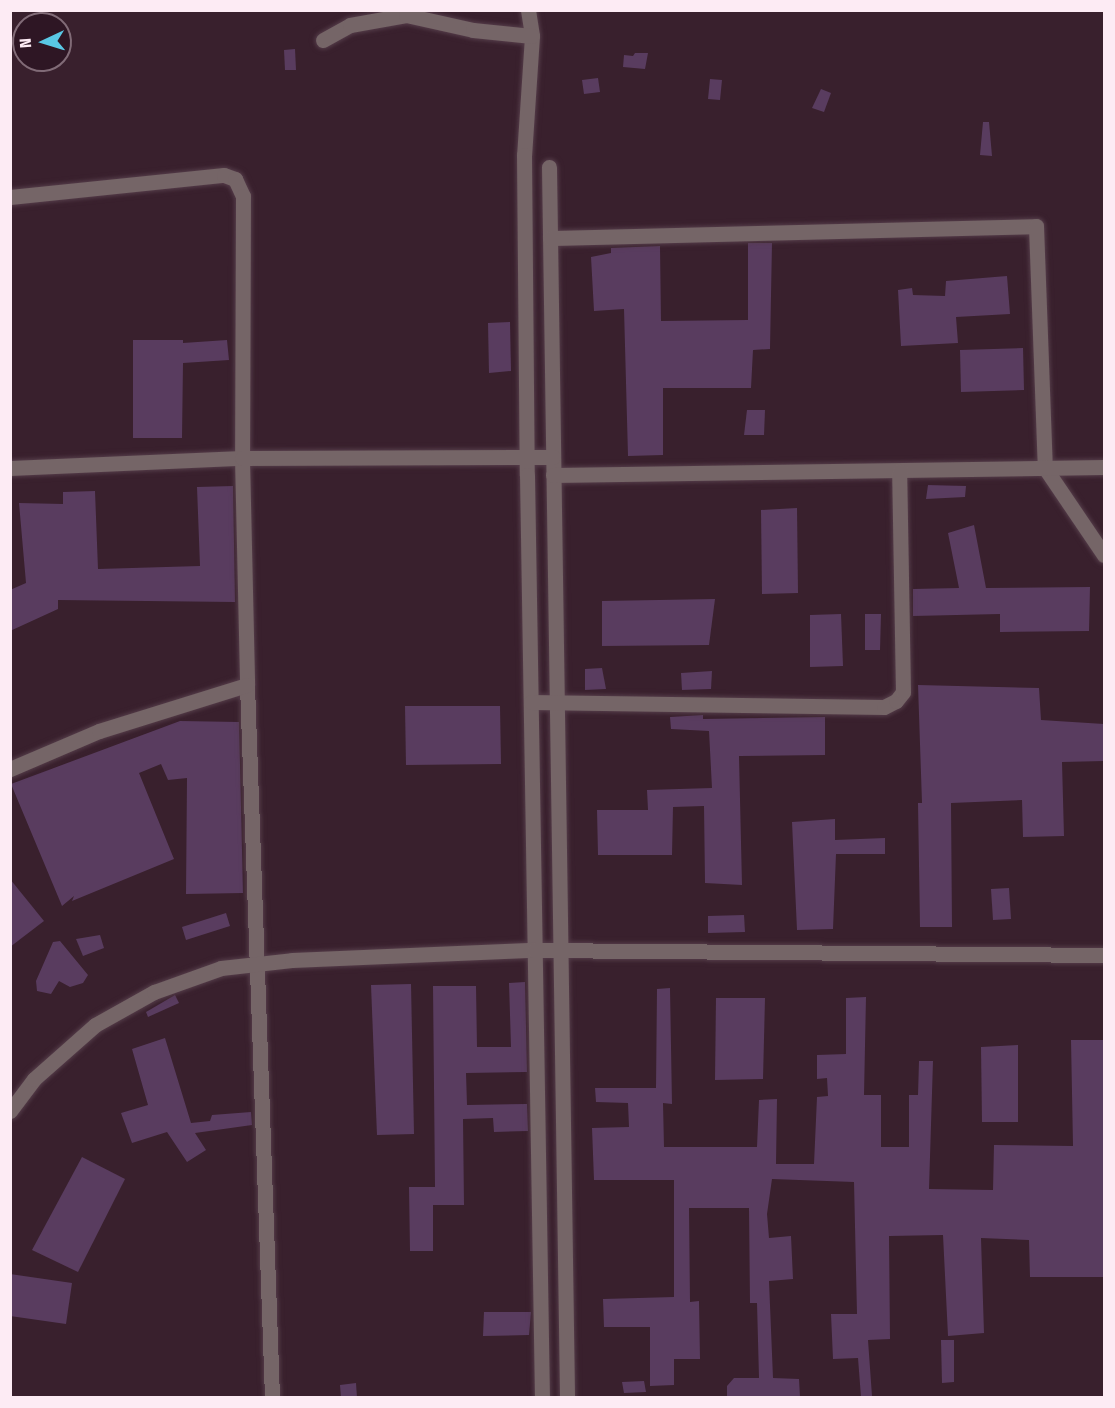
<!DOCTYPE html>
<style>
body{margin:0}
#map{position:relative;width:1115px;height:1408px;overflow:hidden;background:#39202d;font-family:"Fira Sans Condensed",sans-serif}
div>[style]{position:absolute}
.building>*{inset:0;background:#593c5f}
.roads{filter:drop-shadow(0 0 2px #543c49) drop-shadow(0 0 2px #543c49)}
.minor>*{height:15px;margin:-7.5px;padding:0 7.5px;transform-origin:7.5px;border-radius:7.5px;background:#756567}
.tertiary>*{height:15px;margin:-7.5px;padding:0 7.5px;transform-origin:7.5px;border-radius:7.5px;background:#756567}
span{translate:-50% -50%;white-space:nowrap;text-align:center;line-height:1.15;-webkit-text-stroke:5px #2e1624;paint-order:stroke}
.frame{position:absolute;inset:0;border:12px solid #fdebf4;pointer-events:none}
.north{position:absolute;left:12px;top:12px;width:60px;height:60px;box-sizing:border-box;background:#2e1624;border:2px solid #816b77;border-radius:50%;rotate:266deg;font-size:16px;font-weight:700;line-height:24px;text-align:center;color:#fdebf4}
.north::after{content:'';display:block;margin:auto;width:21px;height:27px;background:#59c8e5;clip-path:polygon(50% 0,100% 100%,50% 72%,0 100%)}
</style>
<div id="map">
<div class="building">
<div style="clip-path:polygon(295px 49px,296px 70px,285px 70px,284px 50px)"></div>
<div style="clip-path:polygon(635px 53px,648px 53px,645px 69px,623px 67px,624px 55px,633px 56px)"></div>
<div style="clip-path:polygon(598px 78px,600px 92px,584px 94px,582px 80px)"></div>
<div style="clip-path:polygon(710px 79px,722px 80px,720px 100px,708px 99px)"></div>
<div style="clip-path:polygon(821px 89px,831px 93px,824px 112px,812px 108px)"></div>
<div style="clip-path:polygon(983px 122px,989px 122px,992px 156px,980px 155px)"></div>
<div style="clip-path:polygon(748px 243px,772px 243px,770px 349px,753px 350px,751px 388px,663px 388px,663px 455px,628px 456px,624px 309px,594px 311px,591px 257px,611px 253px,611px 248px,660px 246px,661px 321px,748px 320px)"></div>
<div style="clip-path:polygon(1007px 276px,1010px 314px,956px 317px,958px 343px,901px 346px,898px 290px,912px 288px,913px 295px,945px 296px,946px 281px)"></div>
<div style="clip-path:polygon(510px 322px,511px 371px,489px 373px,488px 323px)"></div>
<div style="clip-path:polygon(133px 340px,183px 340px,183px 343px,227px 340px,229px 360px,183px 363px,182px 438px,133px 438px)"></div>
<div style="clip-path:polygon(1023px 348px,1024px 390px,961px 392px,960px 350px)"></div>
<div style="clip-path:polygon(747px 410px,765px 410px,764px 435px,744px 435px)"></div>
<div style="clip-path:polygon(928px 485px,966px 486px,965px 497px,926px 499px)"></div>
<div style="clip-path:polygon(233px 486px,235px 602px,58px 600px,58px 609px,10px 631px,10px 590px,26px 583px,19px 503px,63px 504px,63px 492px,95px 491px,98px 569px,200px 566px,197px 487px)"></div>
<div style="clip-path:polygon(797px 508px,798px 593px,762px 594px,761px 510px)"></div>
<div style="clip-path:polygon(974px 525px,986px 588px,1090px 587px,1089px 631px,1000px 632px,1000px 614px,913px 616px,913px 589px,959px 588px,948px 533px)"></div>
<div style="clip-path:polygon(715px 599px,709px 645px,602px 646px,602px 601px)"></div>
<div style="clip-path:polygon(841px 614px,843px 666px,810px 667px,810px 615px)"></div>
<div style="clip-path:polygon(865px 614px,881px 614px,880px 650px,865px 650px)"></div>
<div style="clip-path:polygon(602px 668px,606px 689px,585px 690px,585px 669px)"></div>
<div style="clip-path:polygon(712px 671px,711px 689px,682px 690px,681px 673px)"></div>
<div style="clip-path:polygon(918px 685px,1039px 688px,1041px 720px,1104px 724px,1104px 761px,1062px 762px,1064px 836px,1023px 837px,1022px 800px,951px 803px,952px 927px,920px 927px,918px 803px,922px 803px)"></div>
<div style="clip-path:polygon(405px 706px,500px 706px,501px 764px,406px 765px)"></div>
<div style="clip-path:polygon(703px 715px,703px 719px,825px 717px,825px 755px,739px 756px,742px 885px,705px 883px,704px 806px,673px 807px,672px 855px,598px 855px,597px 810px,648px 810px,647px 790px,712px 788px,709px 731px,671px 729px,670px 717px)"></div>
<div style="clip-path:polygon(180px 721px,239px 722px,243px 893px,186px 894px,187px 778px,168px 780px,161px 764px,139px 773px,174px 859px,72px 901px,74px 896px,62px 906px,11px 784px)"></div>
<div style="clip-path:polygon(835px 819px,835px 840px,885px 838px,885px 854px,836px 854px,833px 929px,797px 930px,792px 822px)"></div>
<div style="clip-path:polygon(10px 879px,44px 921px,10px 947px)"></div>
<div style="clip-path:polygon(1009px 888px,1011px 919px,993px 920px,991px 889px)"></div>
<div style="clip-path:polygon(226px 913px,230px 926px,186px 940px,182px 927px)"></div>
<div style="clip-path:polygon(744px 915px,745px 932px,708px 933px,708px 916px)"></div>
<div style="clip-path:polygon(100px 935px,104px 948px,83px 956px,76px 939px)"></div>
<div style="clip-path:polygon(60px 941px,88px 975px,83px 983px,70px 987px,59px 981px,51px 994px,37px 991px,36px 981px,53px 942px)"></div>
<div style="clip-path:polygon(525px 982px,527px 1072px,466px 1073px,467px 1105px,527px 1104px,528px 1131px,494px 1132px,493px 1118px,463px 1119px,464px 1205px,433px 1205px,433px 1251px,410px 1251px,409px 1187px,435px 1187px,433px 986px,476px 986px,477px 1047px,511px 1047px,509px 983px)"></div>
<div style="clip-path:polygon(411px 984px,414px 1134px,377px 1135px,371px 985px)"></div>
<div style="clip-path:polygon(670px 988px,672px 1104px,663px 1103px,664px 1147px,757px 1147px,759px 1100px,777px 1099px,776px 1164px,814px 1164px,817px 1097px,828px 1096px,827px 1078px,817px 1079px,817px 1055px,846px 1054px,846px 998px,866px 997px,864px 1095px,881px 1095px,881px 1147px,909px 1147px,909px 1095px,918px 1095px,919px 1061px,933px 1061px,929px 1189px,993px 1190px,994px 1145px,1073px 1146px,1071px 1040px,1104px 1040px,1104px 1277px,1030px 1277px,1029px 1240px,981px 1238px,984px 1333px,948px 1336px,943px 1235px,889px 1236px,890px 1339px,868px 1340px,872px 1396px,861px 1397px,858px 1358px,833px 1359px,831px 1314px,857px 1314px,854px 1182px,772px 1179px,767px 1214px,769px 1238px,791px 1236px,793px 1279px,769px 1281px,773px 1378px,799px 1379px,800px 1397px,727px 1397px,727px 1386px,734px 1378px,759px 1378px,757px 1303px,750px 1303px,749px 1208px,689px 1208px,690px 1302px,699px 1301px,700px 1359px,674px 1359px,674px 1385px,650px 1386px,650px 1327px,604px 1327px,603px 1299px,674px 1297px,674px 1180px,594px 1180px,592px 1128px,629px 1127px,628px 1103px,596px 1102px,595px 1088px,656px 1088px,657px 989px)"></div>
<div style="clip-path:polygon(175px 995px,179px 1003px,148px 1017px,146px 1012px)"></div>
<div style="clip-path:polygon(716px 998px,765px 998px,763px 1079px,715px 1080px)"></div>
<div style="clip-path:polygon(165px 1038px,191px 1123px,210px 1121px,212px 1115px,251px 1112px,252px 1125px,195px 1133px,206px 1150px,187px 1162px,167px 1132px,132px 1143px,121px 1113px,148px 1105px,132px 1049px)"></div>
<div style="clip-path:polygon(1018px 1045px,1018px 1122px,982px 1122px,981px 1047px)"></div>
<div style="clip-path:polygon(82px 1157px,125px 1179px,78px 1272px,32px 1250px)"></div>
<div style="clip-path:polygon(10px 1274px,72px 1283px,66px 1324px,10px 1316px)"></div>
<div style="clip-path:polygon(484px 1312px,531px 1312px,529px 1335px,483px 1336px)"></div>
<div style="clip-path:polygon(941px 1340px,954px 1340px,954px 1382px,942px 1383px)"></div>
<div style="clip-path:polygon(644px 1381px,646px 1392px,624px 1393px,622px 1382px)"></div>
<div style="clip-path:polygon(356px 1383px,357px 1398px,341px 1398px,340px 1385px)"></div>
</div>
<div class="roads">
<div class="minor">
<div style="left:528px;top:10px;width:26px;rotate:81deg"></div>
<div style="left:532px;top:36px;width:119px;rotate:93.8deg"></div>
<div style="left:524px;top:155px;width:320px;rotate:89.5deg"></div>
<div style="left:527px;top:475px;width:923px;rotate:89.07deg"></div>
<div style="left:323px;top:40px;width:31px;rotate:-29deg"></div>
<div style="left:350px;top:25px;width:57px;rotate:-10.1deg"></div>
<div style="left:406px;top:15px;width:69px;rotate:12.6deg"></div>
<div style="left:473px;top:30px;width:59px;rotate:5.8deg"></div>
<div style="left:549px;top:167px;width:1231px;rotate:89.16deg"></div>
<div style="left:10px;top:197px;width:215px;rotate:-5.9deg"></div>
<div style="left:224px;top:175px;width:12px;rotate:20deg"></div>
<div style="left:235px;top:179px;width:19px;rotate:65deg"></div>
<div style="left:243px;top:196px;width:262px;rotate:90.2deg"></div>
<div style="left:242px;top:458px;width:227px;rotate:88.7deg"></div>
<div style="left:247px;top:685px;width:713px;rotate:87.99deg"></div>
<div style="left:550px;top:238px;width:486px;rotate:-1.4deg"></div>
<div style="left:1036px;top:226px;width:242px;rotate:87.9deg"></div>
<div style="left:1045px;top:468px;width:105px;rotate:55.9deg"></div>
<div style="left:10px;top:468px;width:232px;rotate:-2.5deg"></div>
<div style="left:242px;top:458px;width:311px;rotate:-0.2deg"></div>
<div style="left:553px;top:475px;width:551px;rotate:-0.83deg"></div>
<div style="left:531px;top:702px;width:353px;rotate:0.8deg"></div>
<div style="left:884px;top:707px;width:13px;rotate:-27deg"></div>
<div style="left:896px;top:701px;width:11px;rotate:-52deg"></div>
<div style="left:903px;top:692px;width:221px;rotate:-91deg"></div>
<div style="left:10px;top:769px;width:97px;rotate:-23.1deg"></div>
<div style="left:99px;top:731px;width:155px;rotate:-17.3deg"></div>
</div>
<div class="tertiary">
<div style="left:10px;top:1111px;width:40px;rotate:-53deg"></div>
<div style="left:34px;top:1079px;width:81px;rotate:-41.5deg"></div>
<div style="left:95px;top:1025px;width:68px;rotate:-29.2deg"></div>
<div style="left:154px;top:992px;width:71px;rotate:-19.7deg"></div>
<div style="left:221px;top:968px;width:71px;rotate:-6.4deg"></div>
<div style="left:292px;top:960px;width:242px;rotate:-2.4deg"></div>
<div style="left:534px;top:950px;width:570px;rotate:0.5deg"></div>
</div>
</div>
<div class="frame"></div>
<div class="north">N</div>
</div>
